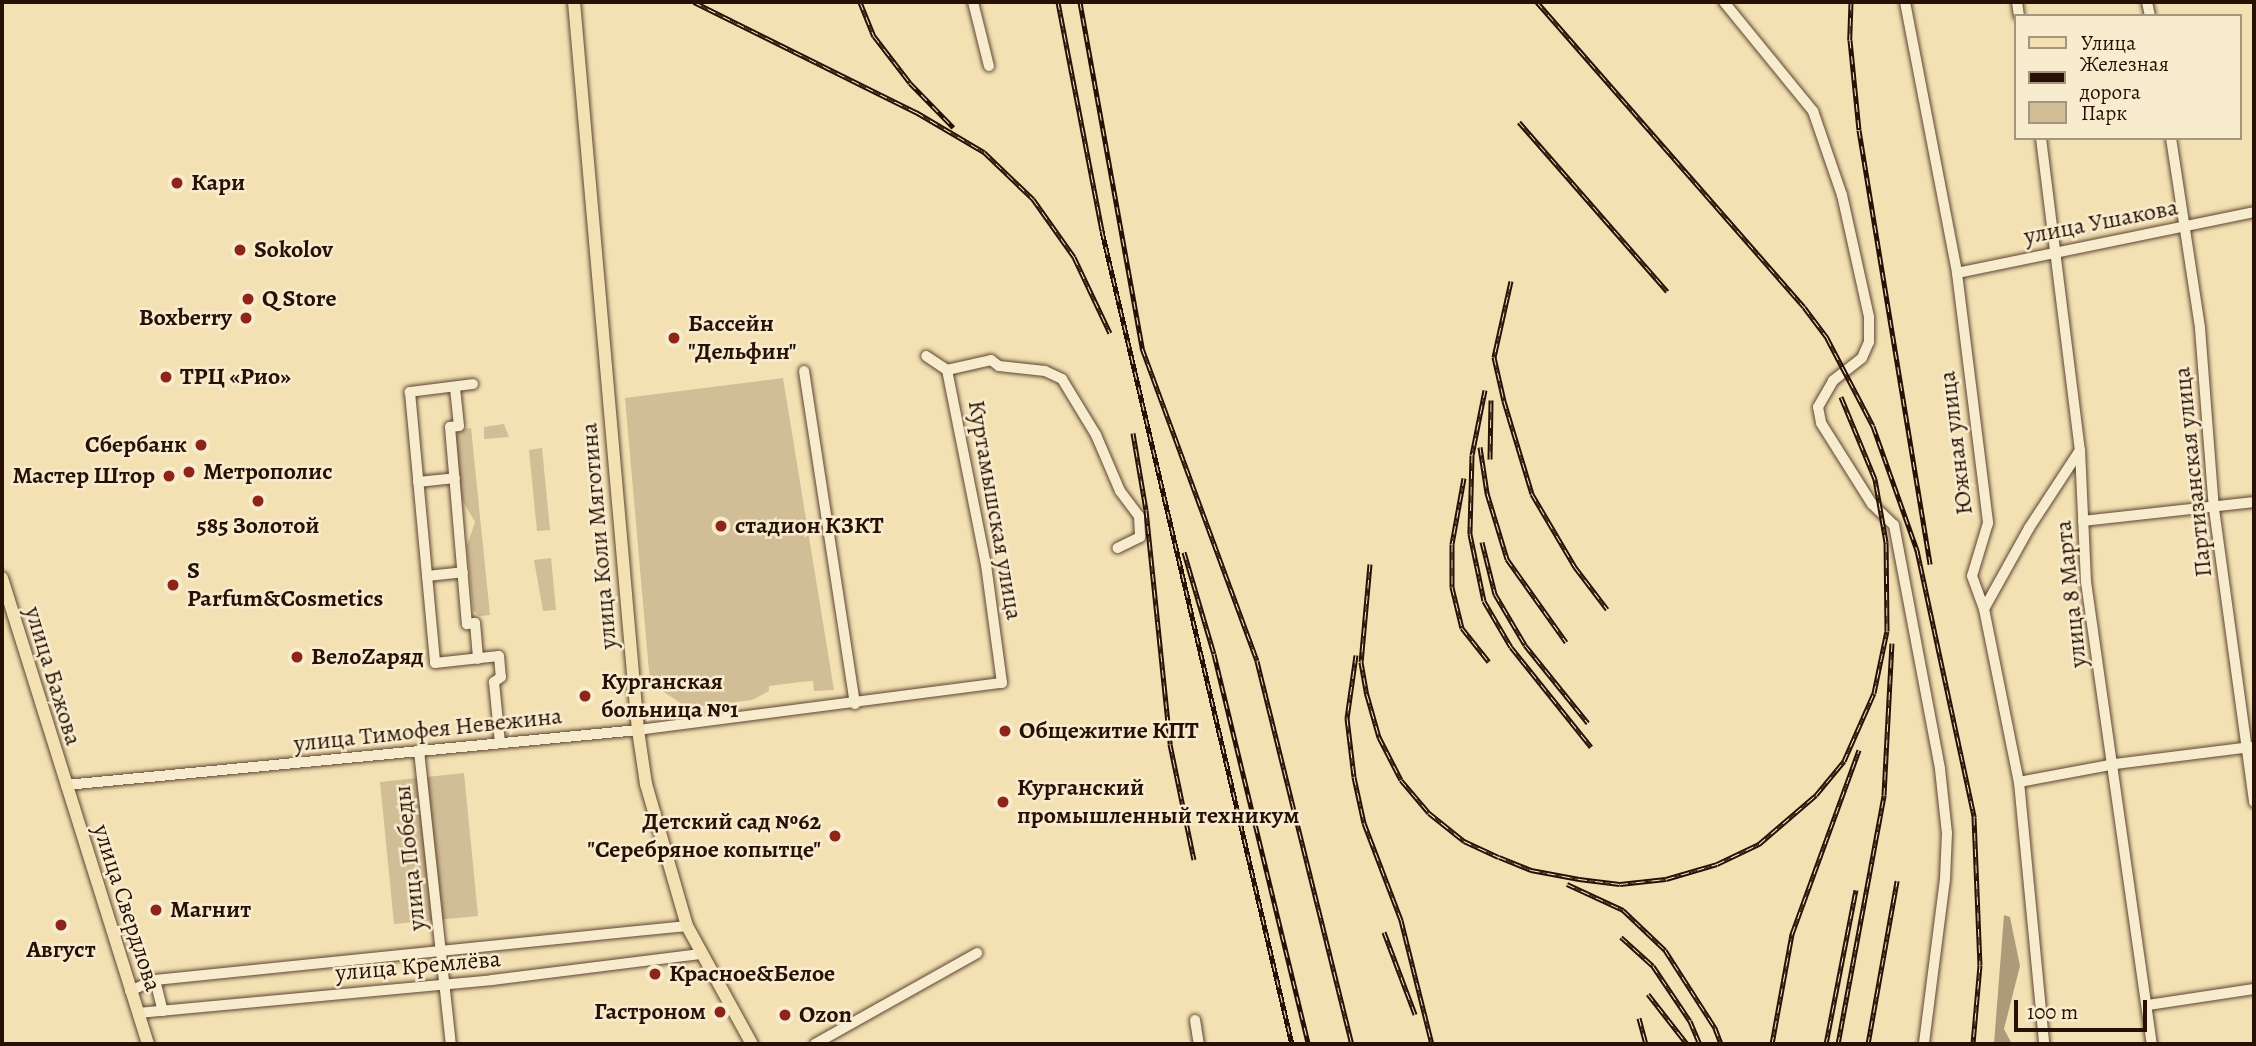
<!DOCTYPE html>
<meta charset="utf-8">
<style>
body{margin:0}
#map{position:relative;width:2256px;height:1046px;overflow:hidden;background:#f3e1b3;font-family:Alegreya,serif}
div>[style]{position:absolute}
.green>*{inset:0;background:#d1bd96}
.water>*{inset:0;background:#ae9a78}
.roads{filter:drop-shadow(0 0 2px #5c4431) drop-shadow(0 0 2px #5c4431)}
.minor>*{height:10px;margin:-5px;padding:0 5px;transform-origin:5px;border-radius:5px;background:#f7ecce}
.major>*{height:12px;margin:-6px;padding:0 6px;transform-origin:6px;border-radius:6px;background:#f3e1b3}
.rail>*{height:5px;margin-top:-2.5px;transform-origin:0;background:repeating-linear-gradient(90deg,#f7ecce 0 8px,#291006 0 16px);box-sizing:border-box;border-block:2px solid #291006}
.dots>*{width:19px;height:19px;translate:-50% -50%;box-sizing:border-box;border:4px solid #f7ecce;border-radius:50%}
span{translate:-50% -50%;white-space:nowrap;text-align:center;line-height:1.15;-webkit-text-stroke:5px #f7ecce;paint-order:stroke}
.poi-label{font-size:24px;color:#291006;font-weight:700}
.left{translate:0 -50%;text-align:left}
.right{translate:-100% -50%;text-align:right}
.street-label{font-size:24px;color:#291006}
.frame{position:absolute;inset:0;border:4px solid #291006;pointer-events:none}
.legend{position:absolute;left:2014px;top:14px;width:228px;height:126px;box-sizing:border-box;background:#f7ecce;border:2px solid #a5947e;margin:0;padding:9px 12px;list-style:none;font-size:21px;color:#291006}
.legend li{display:flex;align-items:center;gap:14px;height:35px}
.legend b{width:35px;border:2px solid #a5947e}
.scale{position:absolute;left:2014px;top:1000px;width:133px;height:32px;box-sizing:border-box;border:4px solid #291006;border-top:0;padding-left:9px;font-size:21px;line-height:24px;white-space:nowrap;color:#291006;-webkit-text-stroke:5px #f7ecce;paint-order:stroke}
</style>
<div id="map">
<div class="green">
<div style="clip-path:polygon(783px 378px,834px 690px,814px 691px,813px 681px,800px 682px,769px 686px,769px 691px,752px 700px,688px 708px,650px 683px,625px 398px)"></div>
<div style="clip-path:polygon(504px 424px,509px 437px,484px 439px,484px 427px)"></div>
<div style="clip-path:polygon(471px 428px,490px 615px,479px 616px,473px 610px,467px 546px,475px 522px,462px 500px,455px 438px,461px 429px)"></div>
<div style="clip-path:polygon(542px 448px,550px 530px,537px 531px,529px 450px)"></div>
<div style="clip-path:polygon(551px 558px,556px 610px,543px 611px,534px 560px)"></div>
<div style="clip-path:polygon(464px 773px,478px 916px,394px 924px,380px 782px)"></div>
</div>
<div class="water">
<div style="clip-path:polygon(2004px 915px,2010px 917px,2020px 966px,2004px 1029px,2012px 1044px,1994px 1044px)"></div>
</div>
<div class="roads">
<div class="minor">
<div style="left:973px;top:2px;width:66px;rotate:76deg"></div>
<div style="left:1724px;top:2px;width:141px;rotate:50.8deg"></div>
<div style="left:1813px;top:111px;width:89px;rotate:71deg"></div>
<div style="left:1842px;top:195px;width:125px;rotate:77.5deg"></div>
<div style="left:1869px;top:317px;width:25px;rotate:90deg"></div>
<div style="left:1869px;top:342px;width:17px;rotate:114deg"></div>
<div style="left:1862px;top:358px;width:37px;rotate:142deg"></div>
<div style="left:1833px;top:381px;width:30px;rotate:120deg"></div>
<div style="left:1818px;top:407px;width:16px;rotate:79deg"></div>
<div style="left:1821px;top:423px;width:96px;rotate:57.8deg"></div>
<div style="left:1872px;top:504px;width:30px;rotate:44deg"></div>
<div style="left:1894px;top:525px;width:248px;rotate:79.3deg"></div>
<div style="left:1940px;top:769px;width:64px;rotate:83.8deg"></div>
<div style="left:1947px;top:833px;width:46px;rotate:92.5deg"></div>
<div style="left:1945px;top:879px;width:166px;rotate:97.3deg"></div>
<div style="left:1905px;top:2px;width:276px;rotate:79.1deg"></div>
<div style="left:1957px;top:273px;width:252px;rotate:82.9deg"></div>
<div style="left:1988px;top:523px;width:55px;rotate:106.8deg"></div>
<div style="left:1972px;top:576px;width:35px;rotate:70deg"></div>
<div style="left:1984px;top:609px;width:177px;rotate:78.6deg"></div>
<div style="left:2019px;top:782px;width:263px;rotate:84.5deg"></div>
<div style="left:2017px;top:2px;width:14px;rotate:82deg"></div>
<div style="left:2147px;top:2px;width:14px;rotate:78deg"></div>
<div style="left:2041px;top:138px;width:314px;rotate:82.9deg"></div>
<div style="left:2080px;top:450px;width:132px;rotate:87.4deg"></div>
<div style="left:2086px;top:582px;width:467px;rotate:81.9deg"></div>
<div style="left:2171px;top:138px;width:192px;rotate:81.3deg"></div>
<div style="left:2200px;top:328px;width:182px;rotate:85.6deg"></div>
<div style="left:2214px;top:509px;width:296px;rotate:82.2deg"></div>
<div style="left:1957px;top:273px;width:303px;rotate:-11.6deg"></div>
<div style="left:947px;top:370px;width:45px;rotate:-12.8deg"></div>
<div style="left:991px;top:360px;width:10px;rotate:37deg"></div>
<div style="left:999px;top:366px;width:46px;rotate:6.2deg"></div>
<div style="left:1045px;top:371px;width:19px;rotate:25deg"></div>
<div style="left:1062px;top:379px;width:66px;rotate:58.7deg"></div>
<div style="left:1096px;top:435px;width:61px;rotate:66.8deg"></div>
<div style="left:1120px;top:491px;width:31px;rotate:53deg"></div>
<div style="left:1139px;top:516px;width:21px;rotate:87deg"></div>
<div style="left:1140px;top:537px;width:25px;rotate:154deg"></div>
<div style="left:804px;top:371px;width:337px;rotate:81.3deg"></div>
<div style="left:473px;top:384px;width:64px;rotate:172.8deg"></div>
<div style="left:410px;top:392px;width:272px;rotate:84.7deg"></div>
<div style="left:435px;top:663px;width:64px;rotate:-6.2deg"></div>
<div style="left:499px;top:656px;width:21px;rotate:85deg"></div>
<div style="left:501px;top:677px;width:9px;rotate:144deg"></div>
<div style="left:494px;top:682px;width:61px;rotate:84.4deg"></div>
<div style="left:455px;top:388px;width:38px;rotate:84deg"></div>
<div style="left:459px;top:426px;width:9px;rotate:174deg"></div>
<div style="left:450px;top:427px;width:198px;rotate:85.1deg"></div>
<div style="left:467px;top:624px;width:8px;rotate:-7deg"></div>
<div style="left:475px;top:623px;width:36px;rotate:85deg"></div>
<div style="left:418px;top:482px;width:37px;rotate:-6deg"></div>
<div style="left:2083px;top:521px;width:172px;rotate:-6.3deg"></div>
<div style="left:427px;top:576px;width:36px;rotate:-6deg"></div>
<div style="left:1984px;top:609px;width:93px;rotate:-60.9deg"></div>
<div style="left:2029px;top:528px;width:93px;rotate:-56.8deg"></div>
<div style="left:419px;top:751px;width:295px;rotate:83.8deg"></div>
<div style="left:2019px;top:782px;width:98px;rotate:-10.6deg"></div>
<div style="left:2115px;top:764px;width:137px;rotate:-7.1deg"></div>
<div style="left:66px;top:785px;width:575px;rotate:-5.49deg"></div>
<div style="left:638px;top:730px;width:367px;rotate:-7.4deg"></div>
<div style="left:1002px;top:683px;width:119px;rotate:-97.7deg"></div>
<div style="left:986px;top:565px;width:199px;rotate:-101.3deg"></div>
<div style="left:947px;top:370px;width:25px;rotate:-146deg"></div>
<div style="left:155px;top:980px;width:32px;rotate:76deg"></div>
<div style="left:130px;top:991px;width:27px;rotate:-24deg"></div>
<div style="left:155px;top:980px;width:535px;rotate:-5.8deg"></div>
<div style="left:2148px;top:1005px;width:107px;rotate:-8.6deg"></div>
<div style="left:138px;top:1013px;width:356px;rotate:-5.3deg"></div>
<div style="left:492px;top:980px;width:212px;rotate:-7.1deg"></div>
<div style="left:1195px;top:1020px;width:24px;rotate:81deg"></div>
<div style="left:815px;top:1044px;width:186px;rotate:-29.3deg"></div>
</div>
<div class="major">
<div style="left:574px;top:2px;width:731px;rotate:84.98deg"></div>
<div style="left:638px;top:730px;width:55px;rotate:81.6deg"></div>
<div style="left:646px;top:784px;width:148px;rotate:73.9deg"></div>
<div style="left:687px;top:926px;width:135px;rotate:61.2deg"></div>
<div style="left:2px;top:578px;width:488px;rotate:72.6deg"></div>
</div>
</div>
<div class="rail">
<div style="left:694px;top:2px;width:248px;rotate:26.4deg"></div>
<div style="left:916px;top:112px;width:79px;rotate:30.5deg"></div>
<div style="left:984px;top:152px;width:68px;rotate:43.8deg"></div>
<div style="left:1033px;top:199px;width:71px;rotate:54.7deg"></div>
<div style="left:1074px;top:257px;width:84px;rotate:64.7deg"></div>
<div style="left:860px;top:2px;width:37px;rotate:68deg"></div>
<div style="left:874px;top:36px;width:59px;rotate:52.5deg"></div>
<div style="left:910px;top:83px;width:62px;rotate:45.7deg"></div>
<div style="left:1058px;top:2px;width:233px;rotate:79.1deg"></div>
<div style="left:1102px;top:231px;width:835px;rotate:76.85deg"></div>
<div style="left:1080px;top:2px;width:352px;rotate:79.8deg"></div>
<div style="left:1142px;top:348px;width:333px;rotate:69.8deg"></div>
<div style="left:1257px;top:661px;width:395px;rotate:76.1deg"></div>
<div style="left:1537px;top:2px;width:405px;rotate:48.8deg"></div>
<div style="left:1804px;top:307px;width:39px;rotate:53deg"></div>
<div style="left:1827px;top:338px;width:99px;rotate:62.4deg"></div>
<div style="left:1873px;top:426px;width:132px;rotate:70.5deg"></div>
<div style="left:1917px;top:550px;width:273px;rotate:77.9deg"></div>
<div style="left:1974px;top:817px;width:148px;rotate:87.7deg"></div>
<div style="left:1980px;top:965px;width:79px;rotate:95.1deg"></div>
<div style="left:1851px;top:2px;width:38px;rotate:92deg"></div>
<div style="left:1850px;top:40px;width:90px;rotate:84.3deg"></div>
<div style="left:1859px;top:130px;width:440px;rotate:80.7deg"></div>
<div style="left:1519px;top:122px;width:225px;rotate:48.8deg"></div>
<div style="left:1511px;top:281px;width:78px;rotate:102.6deg"></div>
<div style="left:1494px;top:357px;width:45px;rotate:77.2deg"></div>
<div style="left:1504px;top:401px;width:97px;rotate:73.2deg"></div>
<div style="left:1532px;top:494px;width:85px;rotate:59.5deg"></div>
<div style="left:1575px;top:567px;width:53px;rotate:52.7deg"></div>
<div style="left:1485px;top:390px;width:66px;rotate:101.3deg"></div>
<div style="left:1472px;top:455px;width:79px;rotate:91.5deg"></div>
<div style="left:1470px;top:534px;width:68px;rotate:78.2deg"></div>
<div style="left:1484px;top:601px;width:53px;rotate:59.6deg"></div>
<div style="left:1511px;top:647px;width:128px;rotate:51.3deg"></div>
<div style="left:1133px;top:433px;width:78px;rotate:80.4deg"></div>
<div style="left:1146px;top:510px;width:235px;rotate:84.1deg"></div>
<div style="left:1170px;top:744px;width:118px;rotate:78.3deg"></div>
<div style="left:1480px;top:447px;width:47px;rotate:81.3deg"></div>
<div style="left:1487px;top:493px;width:69px;rotate:73.1deg"></div>
<div style="left:1507px;top:559px;width:102px;rotate:54.6deg"></div>
<div style="left:1490px;top:459px;width:59px;rotate:-89deg"></div>
<div style="left:1464px;top:478px;width:67px;rotate:100.3deg"></div>
<div style="left:1452px;top:544px;width:43px;rotate:90deg"></div>
<div style="left:1452px;top:587px;width:42px;rotate:76.3deg"></div>
<div style="left:1462px;top:628px;width:43px;rotate:51.5deg"></div>
<div style="left:1482px;top:542px;width:54px;rotate:76deg"></div>
<div style="left:1495px;top:594px;width:59px;rotate:59.5deg"></div>
<div style="left:1525px;top:645px;width:100px;rotate:51.1deg"></div>
<div style="left:1184px;top:552px;width:106px;rotate:73.6deg"></div>
<div style="left:1214px;top:654px;width:401px;rotate:76.4deg"></div>
<div style="left:1370px;top:564px;width:98px;rotate:95.2deg"></div>
<div style="left:1361px;top:662px;width:34px;rotate:80deg"></div>
<div style="left:1367px;top:695px;width:44px;rotate:74.1deg"></div>
<div style="left:1379px;top:737px;width:48px;rotate:62.9deg"></div>
<div style="left:1401px;top:780px;width:43px;rotate:49.7deg"></div>
<div style="left:1429px;top:813px;width:45px;rotate:38.7deg"></div>
<div style="left:1464px;top:841px;width:38px;rotate:25deg"></div>
<div style="left:1499px;top:857px;width:35px;rotate:22deg"></div>
<div style="left:1531px;top:870px;width:49px;rotate:10.6deg"></div>
<div style="left:1579px;top:879px;width:41px;rotate:7deg"></div>
<div style="left:1620px;top:884px;width:46px;rotate:-6.2deg"></div>
<div style="left:1666px;top:879px;width:53px;rotate:-16.4deg"></div>
<div style="left:1717px;top:864px;width:47px;rotate:-25.5deg"></div>
<div style="left:1759px;top:844px;width:75px;rotate:-40.7deg"></div>
<div style="left:1816px;top:795px;width:44px;rotate:-50.5deg"></div>
<div style="left:1844px;top:761px;width:74px;rotate:-66.2deg"></div>
<div style="left:1874px;top:693px;width:63px;rotate:-78.2deg"></div>
<div style="left:1887px;top:631px;width:89px;rotate:-90.6deg"></div>
<div style="left:1886px;top:542px;width:64px;rotate:-99.9deg"></div>
<div style="left:1875px;top:479px;width:89px;rotate:-112.5deg"></div>
<div style="left:1356px;top:655px;width:64px;rotate:98.1deg"></div>
<div style="left:1347px;top:718px;width:59px;rotate:83.2deg"></div>
<div style="left:1354px;top:777px;width:47px;rotate:77.7deg"></div>
<div style="left:1364px;top:823px;width:104px;rotate:69.1deg"></div>
<div style="left:1401px;top:920px;width:128px;rotate:76deg"></div>
<div style="left:1567px;top:884px;width:62px;rotate:24.9deg"></div>
<div style="left:1623px;top:910px;width:58px;rotate:43.6deg"></div>
<div style="left:1665px;top:950px;width:93px;rotate:57.3deg"></div>
<div style="left:1715px;top:1028px;width:17px;rotate:69deg"></div>
<div style="left:1384px;top:932px;width:88px;rotate:69.3deg"></div>
<div style="left:1621px;top:937px;width:43px;rotate:42.2deg"></div>
<div style="left:1653px;top:966px;width:66px;rotate:56.1deg"></div>
<div style="left:1690px;top:1021px;width:25px;rotate:67deg"></div>
<div style="left:1648px;top:994px;width:63px;rotate:52deg"></div>
<div style="left:1639px;top:1018px;width:27px;rotate:75deg"></div>
<div style="left:1772px;top:1044px;width:112px;rotate:-79.7deg"></div>
<div style="left:1792px;top:934px;width:196px;rotate:-70deg"></div>
<div style="left:1826px;top:1044px;width:157px;rotate:-79deg"></div>
<div style="left:1838px;top:1044px;width:253px;rotate:-79.5deg"></div>
<div style="left:1884px;top:795px;width:152px;rotate:-87deg"></div>
<div style="left:1868px;top:1044px;width:166px;rotate:-79.9deg"></div>
</div>
<div class="dots">
<div style="left:177px;top:183px;background:#8f2418"></div>
<div style="left:240px;top:250px;background:#8f2418"></div>
<div style="left:248px;top:299px;background:#8f2418"></div>
<div style="left:246px;top:318px;background:#8f2418"></div>
<div style="left:674px;top:338px;background:#8f2418"></div>
<div style="left:166px;top:377px;background:#8f2418"></div>
<div style="left:201px;top:445px;background:#8f2418"></div>
<div style="left:189px;top:472px;background:#8f2418"></div>
<div style="left:169px;top:476px;background:#8f2418"></div>
<div style="left:258px;top:501px;background:#8f2418"></div>
<div style="left:721px;top:526px;background:#8f2418"></div>
<div style="left:173px;top:585px;background:#8f2418"></div>
<div style="left:297px;top:657px;background:#8f2418"></div>
<div style="left:585px;top:696px;background:#8f2418"></div>
<div style="left:1005px;top:731px;background:#8f2418"></div>
<div style="left:1003px;top:802px;background:#8f2418"></div>
<div style="left:835px;top:836px;background:#8f2418"></div>
<div style="left:156px;top:910px;background:#8f2418"></div>
<div style="left:61px;top:925px;background:#8f2418"></div>
<div style="left:655px;top:974px;background:#8f2418"></div>
<div style="left:720px;top:1012px;background:#8f2418"></div>
<div style="left:785px;top:1015px;background:#8f2418"></div>
</div>
<div class="poi-label">
<span class="left" style="left:191px;top:183px">Кари</span>
<span class="left" style="left:254px;top:250px">Sokolov</span>
<span class="left" style="left:262px;top:299px">Q Store</span>
<span class="right" style="left:232px;top:318px">Boxberry</span>
<span class="left" style="left:688px;top:338px">Бассейн<br>"Дельфин"</span>
<span class="left" style="left:180px;top:377px">ТРЦ «Рио»</span>
<span class="right" style="left:187px;top:445px">Сбербанк</span>
<span class="left" style="left:203px;top:472px">Метрополис</span>
<span class="right" style="left:155px;top:476px">Мастер Штор</span>
<span style="left:258px;top:526px">585 Золотой</span>
<span class="left" style="left:735px;top:526px">стадион КЗКТ</span>
<span class="left" style="left:187px;top:585px">S<br>Parfum&amp;Cosmetics</span>
<span class="left" style="left:311px;top:657px">ВелоZаряд</span>
<span class="left" style="left:601px;top:696px">Курганская<br>больница №1</span>
<span class="left" style="left:1019px;top:731px">Общежитие КПТ</span>
<span class="left" style="left:1017px;top:802px">Курганский<br>промышленный техникум</span>
<span class="right" style="left:821px;top:836px">Детский сад №62<br>"Серебряное копытце"</span>
<span class="left" style="left:170px;top:910px">Магнит</span>
<span style="left:61px;top:950px">Август</span>
<span class="left" style="left:669px;top:974px">Красное&amp;Белое</span>
<span class="right" style="left:706px;top:1012px">Гастроном</span>
<span class="left" style="left:799px;top:1015px">Ozon</span>
</div>
<div class="street-label">
<span style="left:2101px;top:222px;rotate:-11deg">улица Ушакова</span>
<span style="left:1956px;top:443px;rotate:-97deg">Южная улица</span>
<span style="left:2193px;top:472px;rotate:-96deg">Партизанская улица</span>
<span style="left:995px;top:510px;rotate:80deg">Куртамышская улица</span>
<span style="left:599px;top:536px;rotate:-95deg">улица Коли Мяготина</span>
<span style="left:2071px;top:594px;rotate:-96deg">улица 8 Марта</span>
<span style="left:53px;top:676px;rotate:73deg">улица Бажова</span>
<span style="left:428px;top:730px;rotate:-6deg">улица Тимофея Невежина</span>
<span style="left:410px;top:858px;rotate:-96deg">улица Победы</span>
<span style="left:127px;top:908px;rotate:72deg">улица Свердлова</span>
<span style="left:418px;top:966px;rotate:-5deg">улица Кремлёва</span>
</div>
<div class="frame"></div>
<ul class="legend">
<li><b style="height:9px;background:#f3e1b3"></b>Улица</li>
<li><b style="height:9px;background:#291006"></b>Железная дорога</li>
<li><b style="height:19px;background:#d1bd96"></b>Парк</li>
</ul>
<div class="scale">100 m</div>
</div>
